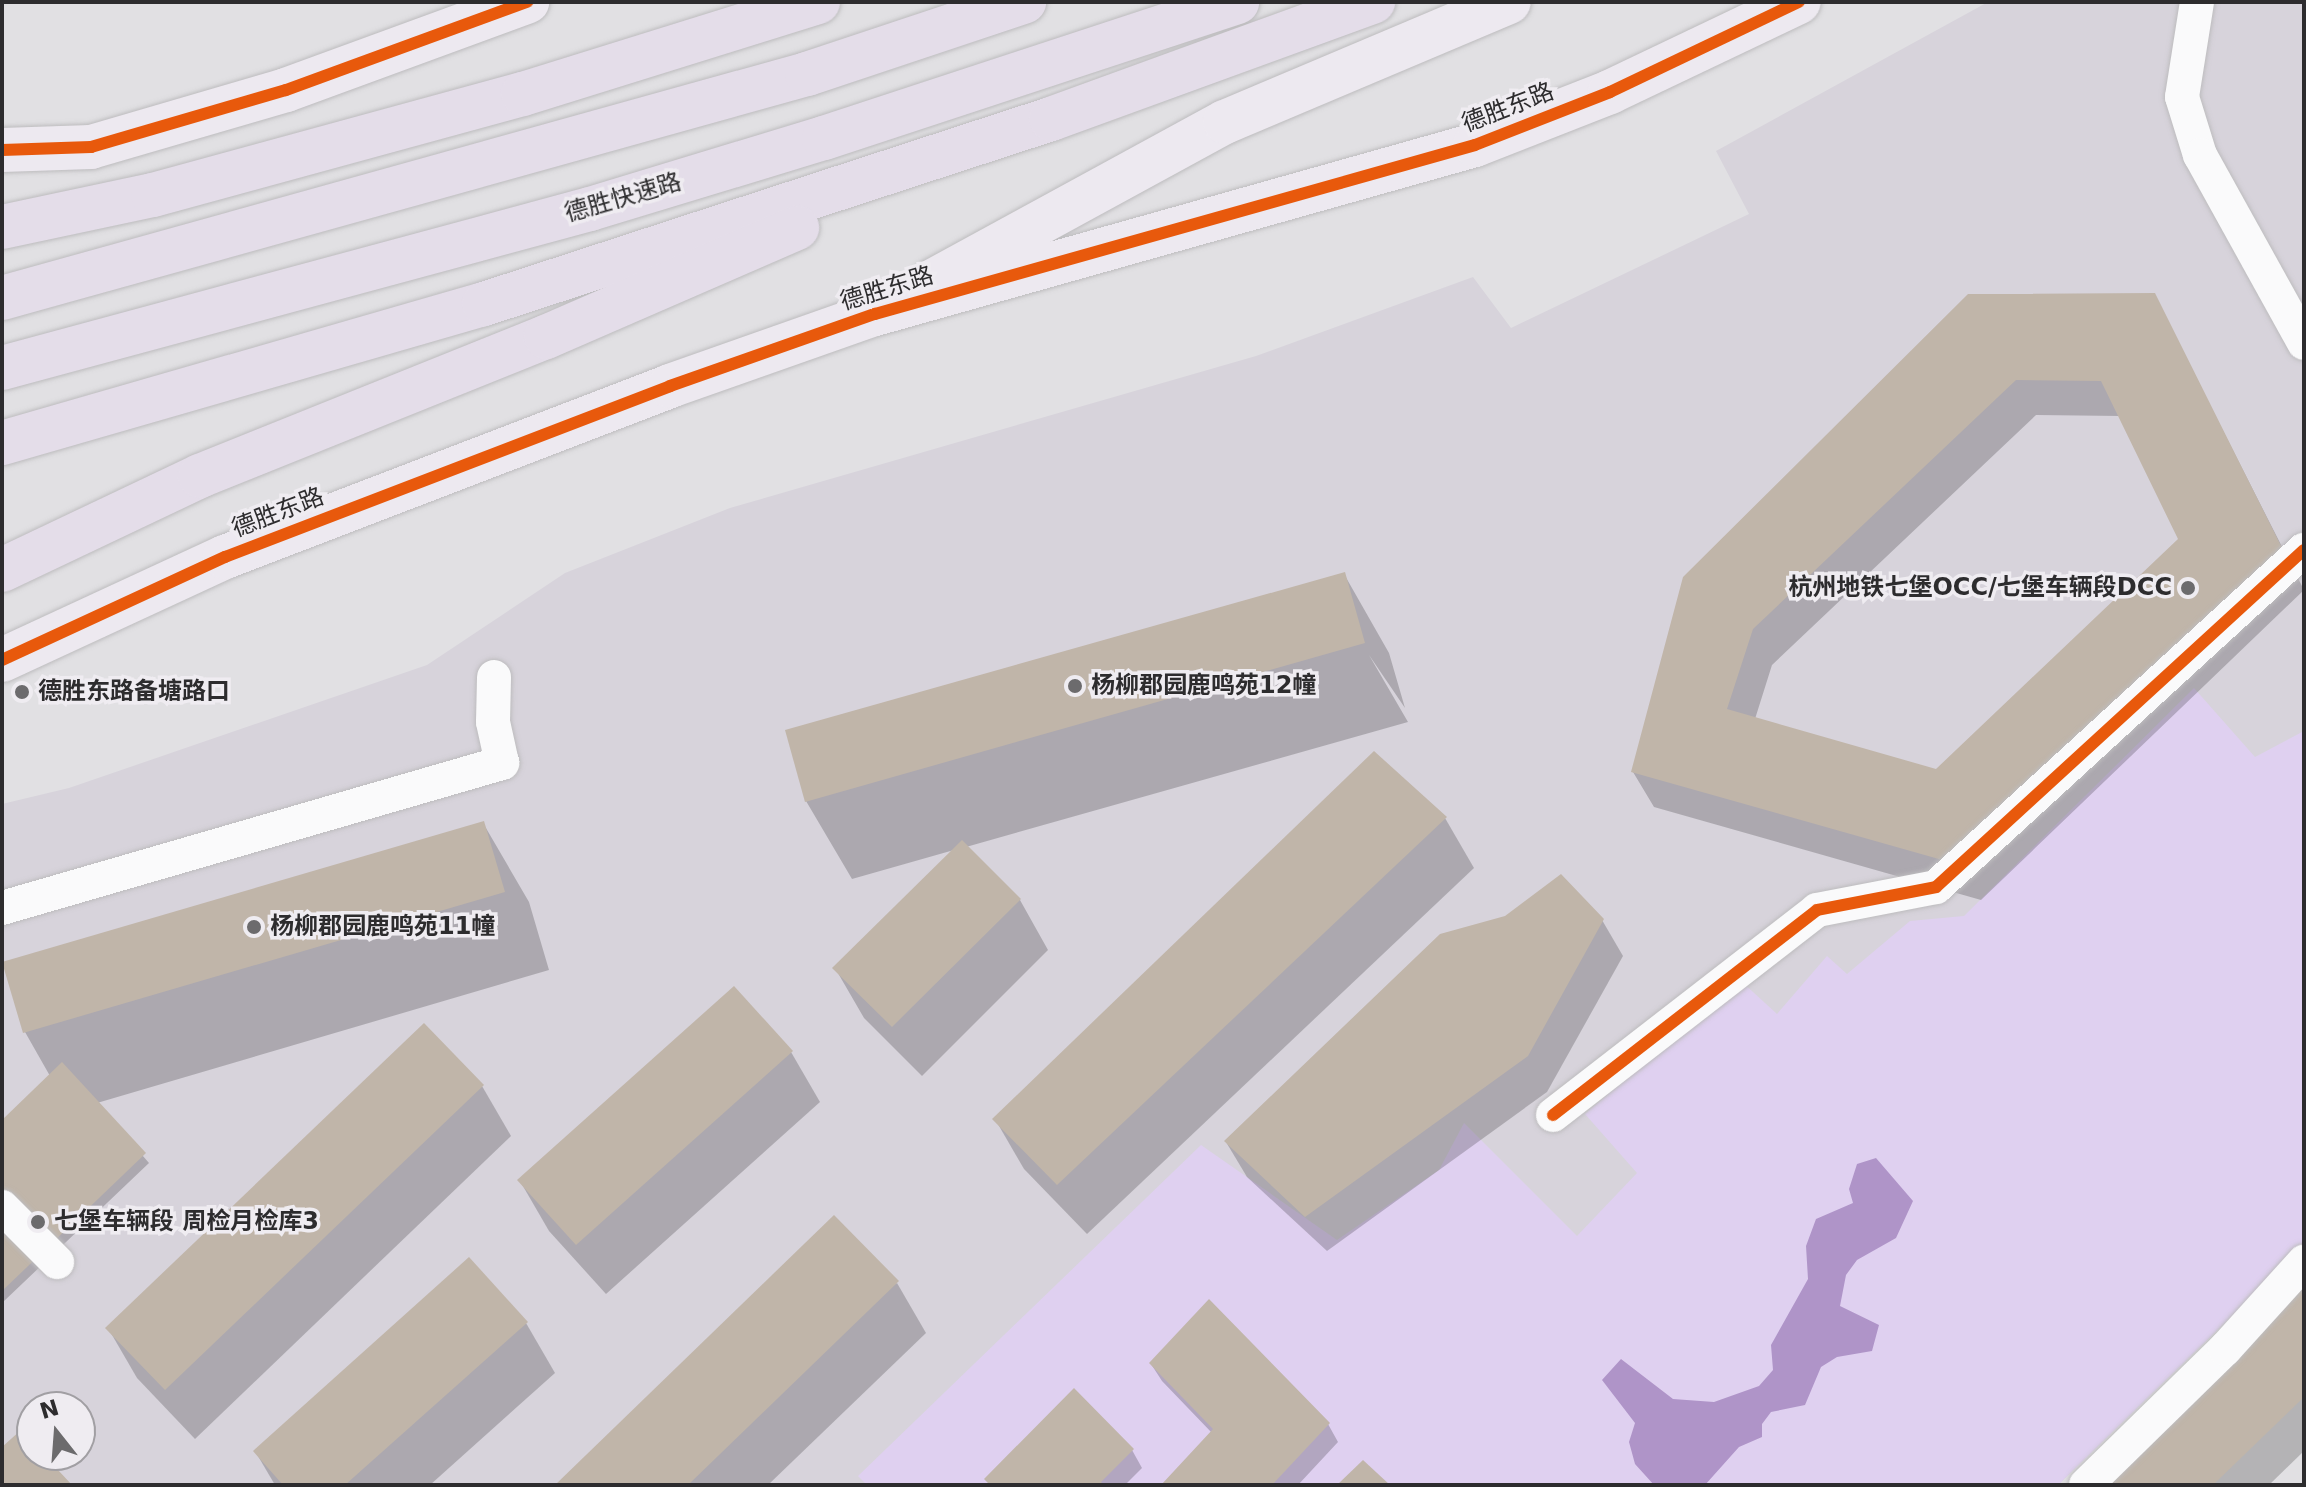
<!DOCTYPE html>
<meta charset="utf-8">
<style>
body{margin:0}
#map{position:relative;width:2306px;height:1487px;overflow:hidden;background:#e1e0e3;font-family:"DejaVu Sans","Noto Sans SC",sans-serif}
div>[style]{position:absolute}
.built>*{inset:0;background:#d7d3db}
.green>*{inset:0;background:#dfd0f0}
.water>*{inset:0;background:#af94c8}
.shadow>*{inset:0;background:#0003}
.building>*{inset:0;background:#c0b5a9}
.roads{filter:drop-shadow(0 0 2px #bdbcbe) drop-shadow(0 0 2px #bdbcbe)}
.street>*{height:34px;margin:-17px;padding:0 17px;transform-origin:17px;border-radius:17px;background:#fafafb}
.primary>*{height:44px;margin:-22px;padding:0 22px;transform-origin:22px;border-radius:22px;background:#ede9f0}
.highway>*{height:44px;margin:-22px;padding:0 22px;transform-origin:22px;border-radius:22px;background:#e4dde9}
.cycleway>*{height:12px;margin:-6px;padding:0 6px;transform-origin:6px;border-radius:6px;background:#e8590c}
.dots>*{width:22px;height:22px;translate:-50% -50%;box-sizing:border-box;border:4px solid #efecf1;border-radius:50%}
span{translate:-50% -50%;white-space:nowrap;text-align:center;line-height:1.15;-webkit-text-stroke:7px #efecf1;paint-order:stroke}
.street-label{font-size:24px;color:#2d2c2e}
.poi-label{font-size:24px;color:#2d2c2e;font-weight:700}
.right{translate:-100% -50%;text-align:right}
.left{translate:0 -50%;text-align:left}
.frame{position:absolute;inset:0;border:4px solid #2d2c2e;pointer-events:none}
.north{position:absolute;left:16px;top:1391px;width:80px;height:80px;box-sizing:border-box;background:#efecf1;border:2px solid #a19fa3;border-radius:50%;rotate:343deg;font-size:22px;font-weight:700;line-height:32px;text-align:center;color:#2d2c2e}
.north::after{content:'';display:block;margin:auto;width:28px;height:36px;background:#6c6b6d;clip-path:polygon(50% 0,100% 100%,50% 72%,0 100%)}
</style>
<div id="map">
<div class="built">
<div style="clip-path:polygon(evenodd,1988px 2px,2304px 2px,2304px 1254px,2274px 1275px,2058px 1485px,2px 1485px,2px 804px,69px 788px,427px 665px,565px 573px,730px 508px,1256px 356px,1473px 277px,1511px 328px,1749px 214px,1716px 151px,1988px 2px,32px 1407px,80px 1407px,80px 1455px,32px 1455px,32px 1407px)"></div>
</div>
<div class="green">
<div style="clip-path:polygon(2194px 688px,2255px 757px,2304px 731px,2304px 1254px,2274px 1275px,2058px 1485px,867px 1485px,858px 1476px,1201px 1145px,1337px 1240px,1439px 1170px,1464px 1123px,1577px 1236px,1637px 1173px,1585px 1114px,1741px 981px,1777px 1014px,1827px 956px,1847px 974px,1910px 921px,1964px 916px)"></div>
</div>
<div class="water">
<div style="clip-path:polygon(1876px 1158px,1913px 1201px,1896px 1238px,1857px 1260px,1846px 1275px,1840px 1306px,1879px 1325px,1872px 1351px,1837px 1357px,1821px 1367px,1805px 1405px,1771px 1412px,1762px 1424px,1762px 1437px,1739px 1447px,1705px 1485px,1654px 1485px,1635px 1464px,1629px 1442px,1635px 1423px,1602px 1380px,1621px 1359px,1673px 1399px,1714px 1402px,1759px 1386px,1773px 1370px,1771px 1345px,1808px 1279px,1806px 1246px,1816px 1219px,1853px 1203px,1849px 1189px,1857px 1164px)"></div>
</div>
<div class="shadow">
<div style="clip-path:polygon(evenodd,2154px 295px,2304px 590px,1981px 900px,1654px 807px,1633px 772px,1685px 578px,2154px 295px,2036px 415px,2120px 416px,2180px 539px,1937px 771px,1755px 719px,1772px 665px,2036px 415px)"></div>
<div style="clip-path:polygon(1344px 574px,1389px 653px,1405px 708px,1369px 655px,1408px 722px,966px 847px,1020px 900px,1048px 950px,922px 1076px,864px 1018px,835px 968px,954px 850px,852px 879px,806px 801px)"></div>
<div style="clip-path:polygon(1445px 818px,1474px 868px,1087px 1234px,1024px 1169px,995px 1119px)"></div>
<div style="clip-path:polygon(483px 823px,529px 902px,549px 970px,97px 1103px,149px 1163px,2px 1303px,2px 1123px,50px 1076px,25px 1032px)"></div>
<div style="clip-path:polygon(1602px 920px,1623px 956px,1547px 1092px,1327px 1251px,1247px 1177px,1226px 1142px)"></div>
<div style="clip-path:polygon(791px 1052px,820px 1102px,606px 1294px,549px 1231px,520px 1181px)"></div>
<div style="clip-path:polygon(482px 1086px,511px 1136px,195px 1439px,137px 1378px,108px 1328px)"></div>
<div style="clip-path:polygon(897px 1283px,926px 1333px,768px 1485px,557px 1485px)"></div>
<div style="clip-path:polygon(2304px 1293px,2304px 1451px,2269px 1485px,2113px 1485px)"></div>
<div style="clip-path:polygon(526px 1323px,555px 1373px,430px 1485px,275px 1485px,255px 1451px)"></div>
<div style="clip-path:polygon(1151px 1364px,1328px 1424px,1338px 1442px,1298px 1485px,1165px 1485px,1212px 1433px,1162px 1381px)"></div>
<div style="clip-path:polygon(1132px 1450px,1142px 1468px,1125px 1485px,990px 1485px,987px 1480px)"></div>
</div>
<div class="building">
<div style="clip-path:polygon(evenodd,2155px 293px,2285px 554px,1960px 865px,1631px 772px,1683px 577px,1968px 294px,2155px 293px,2016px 380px,2101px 381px,2178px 539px,1936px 769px,1727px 709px,1753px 629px,2016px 380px)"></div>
<div style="clip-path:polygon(1345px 572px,1365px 643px,805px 802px,785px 730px)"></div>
<div style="clip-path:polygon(1374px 751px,1447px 817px,1057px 1185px,992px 1119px)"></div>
<div style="clip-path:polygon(484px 821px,505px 892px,23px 1033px,2px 962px)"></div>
<div style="clip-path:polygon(962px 840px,1021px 899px,892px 1027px,832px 968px)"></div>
<div style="clip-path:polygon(1561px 874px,1604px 919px,1528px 1056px,1305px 1217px,1224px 1141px,1440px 934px,1505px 916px)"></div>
<div style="clip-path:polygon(734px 986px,793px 1051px,576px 1245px,517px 1180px)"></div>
<div style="clip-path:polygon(424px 1023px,484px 1085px,165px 1390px,105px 1328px)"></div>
<div style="clip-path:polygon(62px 1062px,146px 1153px,2px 1291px,2px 1120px)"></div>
<div style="clip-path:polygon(834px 1215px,899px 1281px,688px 1485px,555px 1485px)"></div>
<div style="clip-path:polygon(469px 1257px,528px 1322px,345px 1485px,283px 1485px,253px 1451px)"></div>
<div style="clip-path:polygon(2304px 1287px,2304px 1397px,2213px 1485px,2110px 1485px)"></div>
<div style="clip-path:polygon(1209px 1299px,1330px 1423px,1272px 1485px,1161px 1485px,1213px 1429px,1149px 1363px)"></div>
<div style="clip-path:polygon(1074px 1388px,1134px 1449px,1101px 1482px,1104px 1485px,990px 1485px,984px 1479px)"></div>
<div style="clip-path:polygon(21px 1430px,32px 1442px,32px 1455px,44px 1455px,72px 1485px,2px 1485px,2px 1447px)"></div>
<div style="clip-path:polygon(1363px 1460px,1390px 1485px,1337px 1485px)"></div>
</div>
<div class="roads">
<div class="street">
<div style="left:2197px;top:2px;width:96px;rotate:99deg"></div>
<div style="left:2182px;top:97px;width:61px;rotate:72.8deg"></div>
<div style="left:2200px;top:155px;width:215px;rotate:61deg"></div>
<div style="left:2px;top:908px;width:521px;rotate:-16.17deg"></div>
<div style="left:502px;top:763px;width:42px;rotate:-102.4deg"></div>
<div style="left:493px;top:722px;width:45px;rotate:-88.7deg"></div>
<div style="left:1553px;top:1115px;width:334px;rotate:-37.8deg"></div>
<div style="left:1817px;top:910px;width:121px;rotate:-10.9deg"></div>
<div style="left:1936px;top:887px;width:499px;rotate:-42.5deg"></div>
<div style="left:2px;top:1207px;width:78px;rotate:45deg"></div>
<div style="left:2086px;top:1485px;width:194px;rotate:-44.4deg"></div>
<div style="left:2225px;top:1349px;width:118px;rotate:-47.8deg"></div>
</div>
<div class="primary">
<div style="left:2px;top:150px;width:89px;rotate:-1.9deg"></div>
<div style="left:91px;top:147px;width:203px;rotate:-16.3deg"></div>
<div style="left:286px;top:90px;width:257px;rotate:-20.1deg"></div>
<div style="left:933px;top:281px;width:332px;rotate:-28.6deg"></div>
<div style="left:1225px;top:122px;width:308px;rotate:-22.9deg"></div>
<div style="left:2px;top:660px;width:246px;rotate:-24.8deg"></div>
<div style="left:225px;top:557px;width:477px;rotate:-21deg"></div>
<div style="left:670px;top:386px;width:217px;rotate:-19.4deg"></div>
<div style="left:875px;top:314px;width:623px;rotate:-15.73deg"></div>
<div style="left:1475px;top:145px;width:145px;rotate:-21.4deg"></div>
<div style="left:1610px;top:92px;width:209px;rotate:-25.5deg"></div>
</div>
<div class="highway">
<div style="left:2px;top:227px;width:154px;rotate:-12deg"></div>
<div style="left:153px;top:195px;width:384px;rotate:-15.3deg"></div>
<div style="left:523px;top:94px;width:309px;rotate:-17.3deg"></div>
<div style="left:2px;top:298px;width:836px;rotate:-15.55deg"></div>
<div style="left:807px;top:74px;width:229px;rotate:-18.4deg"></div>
<div style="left:2px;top:368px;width:609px;rotate:-15.13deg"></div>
<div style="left:590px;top:209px;width:245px;rotate:-16.9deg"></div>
<div style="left:824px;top:138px;width:435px;rotate:-18.2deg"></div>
<div style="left:2px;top:443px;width:502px;rotate:-16.09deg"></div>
<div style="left:484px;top:304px;width:596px;rotate:-18.07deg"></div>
<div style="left:1051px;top:119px;width:343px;rotate:-20deg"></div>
<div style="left:2px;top:570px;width:219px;rotate:-25.4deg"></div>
<div style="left:200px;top:476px;width:373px;rotate:-21.9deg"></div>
<div style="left:546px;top:337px;width:274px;rotate:-23.5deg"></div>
</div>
</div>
<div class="cycleway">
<div style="left:2px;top:150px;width:89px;rotate:-1.9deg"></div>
<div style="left:91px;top:147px;width:203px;rotate:-16.3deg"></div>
<div style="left:286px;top:90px;width:257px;rotate:-20.1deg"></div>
<div style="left:2px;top:660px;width:246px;rotate:-24.8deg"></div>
<div style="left:225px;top:557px;width:477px;rotate:-21deg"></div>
<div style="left:670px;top:386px;width:217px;rotate:-19.4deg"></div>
<div style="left:875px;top:314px;width:623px;rotate:-15.73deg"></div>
<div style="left:1475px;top:145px;width:145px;rotate:-21.4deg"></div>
<div style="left:1610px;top:92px;width:209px;rotate:-25.5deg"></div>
<div style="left:1553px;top:1115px;width:334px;rotate:-37.8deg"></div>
<div style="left:1817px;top:910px;width:121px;rotate:-10.9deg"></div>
<div style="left:1936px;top:887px;width:499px;rotate:-42.5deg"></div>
</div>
<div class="dots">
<div style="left:2188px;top:588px;background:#6c6b6d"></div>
<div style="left:1075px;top:686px;background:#6c6b6d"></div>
<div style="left:22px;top:692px;background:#6c6b6d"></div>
<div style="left:254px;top:927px;background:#6c6b6d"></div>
<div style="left:38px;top:1222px;background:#6c6b6d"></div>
</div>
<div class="street-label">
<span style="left:1508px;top:108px;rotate:-21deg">德胜东路</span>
<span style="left:623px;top:198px;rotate:-16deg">德胜快速路</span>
<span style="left:887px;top:289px;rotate:-17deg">德胜东路</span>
<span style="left:278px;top:513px;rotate:-21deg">德胜东路</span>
</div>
<div class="poi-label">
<span class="right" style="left:2172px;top:588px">杭州地铁七堡OCC/七堡车辆段DCC</span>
<span class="left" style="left:1091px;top:686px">杨柳郡园鹿鸣苑12幢</span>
<span class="left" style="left:38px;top:692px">德胜东路备塘路口</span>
<span class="left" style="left:270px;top:927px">杨柳郡园鹿鸣苑11幢</span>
<span class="left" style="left:54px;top:1222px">七堡车辆段 周检月检库3</span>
</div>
<div class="frame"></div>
<div class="north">N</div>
</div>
